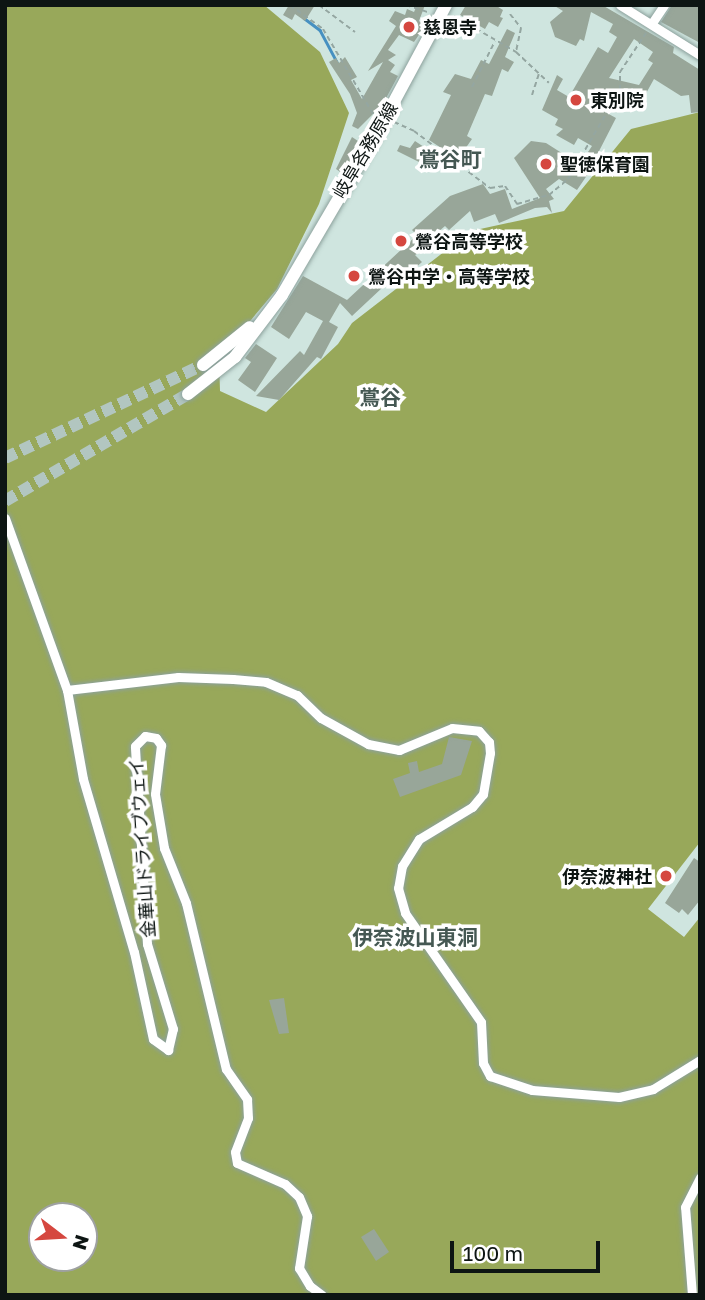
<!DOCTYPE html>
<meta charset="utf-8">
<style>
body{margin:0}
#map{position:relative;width:705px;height:1300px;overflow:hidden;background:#cfe5df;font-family:"Golos Text","Noto Sans JP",sans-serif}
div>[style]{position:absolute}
.forest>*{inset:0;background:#98a85a}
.stream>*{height:2.5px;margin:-1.25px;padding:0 1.25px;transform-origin:1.25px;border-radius:1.25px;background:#4690c1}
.building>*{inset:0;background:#98a699}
.secondary-tunnel>*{height:12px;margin-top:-6px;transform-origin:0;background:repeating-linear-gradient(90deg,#b2c6c0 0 12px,transparent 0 18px)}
.path>*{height:2px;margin-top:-1px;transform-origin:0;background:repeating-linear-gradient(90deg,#94a6a1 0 5px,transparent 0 8.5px)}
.roads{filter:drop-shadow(0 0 2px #8ca19c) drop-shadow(0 0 2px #8ca19c)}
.minor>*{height:9px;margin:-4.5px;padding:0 4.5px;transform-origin:4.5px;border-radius:4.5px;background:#fff}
.secondary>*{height:12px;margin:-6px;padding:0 6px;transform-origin:6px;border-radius:6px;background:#fff}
.dots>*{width:19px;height:19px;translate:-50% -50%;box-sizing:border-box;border:4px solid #fff;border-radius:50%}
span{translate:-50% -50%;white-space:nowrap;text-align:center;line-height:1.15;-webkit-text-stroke:7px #fff;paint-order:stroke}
.poi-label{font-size:18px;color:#0d1513;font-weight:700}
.left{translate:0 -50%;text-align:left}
.right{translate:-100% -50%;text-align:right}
.street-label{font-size:18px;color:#0d1513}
.quarter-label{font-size:21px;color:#455853;font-weight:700}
.frame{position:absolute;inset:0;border:7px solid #0d1513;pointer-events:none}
.north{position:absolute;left:28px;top:1202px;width:70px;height:70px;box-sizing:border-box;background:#fff;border:2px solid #9ea1a1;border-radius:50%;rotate:107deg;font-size:19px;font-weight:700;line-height:28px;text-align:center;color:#0d1513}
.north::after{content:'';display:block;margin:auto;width:24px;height:32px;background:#d5473f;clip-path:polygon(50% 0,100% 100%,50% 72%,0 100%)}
.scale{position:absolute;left:450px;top:1241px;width:150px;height:32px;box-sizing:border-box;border:4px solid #0d1513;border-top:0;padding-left:9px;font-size:21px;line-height:24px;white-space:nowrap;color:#0d1513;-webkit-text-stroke:5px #fff;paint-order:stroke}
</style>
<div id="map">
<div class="forest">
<div style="clip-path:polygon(evenodd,5px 5px,264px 5px,320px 52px,349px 113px,319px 204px,277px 289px,219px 358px,220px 391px,266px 412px,338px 344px,352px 323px,471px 231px,564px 211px,631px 129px,700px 112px,700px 842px,648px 909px,684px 937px,700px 917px,700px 1295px,5px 1295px,5px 5px,42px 1216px,84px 1216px,84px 1258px,42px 1258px,42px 1216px)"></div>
</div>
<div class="stream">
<div style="left:304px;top:18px;width:20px;rotate:37deg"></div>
<div style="left:320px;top:30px;width:36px;rotate:62deg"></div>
</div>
<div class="building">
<div style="clip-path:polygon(289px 5px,315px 5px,305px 21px,295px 14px,292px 20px,283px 15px)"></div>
<div style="clip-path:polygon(417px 5px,425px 5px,419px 21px,425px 26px,414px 42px,399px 35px,388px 50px,396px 55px,388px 60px,395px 65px,390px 72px,398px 76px,377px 115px,375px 112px,358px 129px,352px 126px,357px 113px,350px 94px,329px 62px,336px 58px,339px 63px,345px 57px,357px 77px,351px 80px,362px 99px,383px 62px,368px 71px,396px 26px,389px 21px,395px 11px,405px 15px,407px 9px,414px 12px)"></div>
<div style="clip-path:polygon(466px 5px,495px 5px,503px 10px,500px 17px,503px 18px,498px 27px,489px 22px,485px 29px,460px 15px)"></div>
<div style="clip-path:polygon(evenodd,553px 5px,602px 5px,674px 47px,673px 53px,700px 70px,700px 112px,691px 113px,689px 95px,681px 96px,654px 79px,644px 97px,618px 92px,605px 112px,616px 118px,596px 157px,588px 152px,592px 146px,578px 138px,574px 145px,556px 135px,563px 129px,555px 125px,558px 119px,542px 110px,557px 75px,563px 79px,557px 90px,569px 97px,598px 47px,608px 53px,617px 37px,609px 32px,613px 24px,591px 12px,584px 41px,580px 39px,576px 46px,555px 37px,550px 22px,563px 11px,553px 5px,634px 39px,653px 52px,648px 60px,653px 63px,639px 85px,609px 78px,634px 39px)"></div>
<div style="clip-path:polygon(672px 5px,700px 5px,700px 43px,661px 22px)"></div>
<div style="clip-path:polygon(507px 29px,515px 33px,505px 57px,514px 62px,508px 72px,502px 69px,492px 96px,485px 94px,467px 136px,472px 139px,458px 159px,429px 140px,451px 95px,443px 92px,455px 74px,471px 79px,481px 60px,489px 64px)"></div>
<div style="clip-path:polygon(352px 137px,361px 143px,343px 174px,336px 169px)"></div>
<div style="clip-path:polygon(415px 141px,430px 151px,423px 164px,397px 151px,400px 145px,410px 148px)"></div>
<div style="clip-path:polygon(531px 141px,546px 143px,590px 171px,577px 190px,559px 179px,546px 189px,554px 199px,549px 201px,552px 213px,547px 207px,535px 208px,499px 223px,495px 214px,474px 222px,470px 211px,449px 230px,445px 226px,431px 238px,436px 243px,415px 255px,422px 262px,403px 279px,398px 273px,352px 316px,340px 303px,329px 322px,338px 327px,321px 359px,317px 357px,279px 400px,256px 396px,300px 351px,304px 355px,323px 321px,306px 312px,289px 339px,271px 327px,303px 276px,347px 300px,417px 235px,412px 230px,450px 196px,483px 184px,490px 194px,505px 189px,512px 209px,540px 198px,514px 158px)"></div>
<div style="clip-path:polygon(256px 344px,277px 358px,255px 392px,238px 380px,251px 362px,245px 358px)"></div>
<div style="clip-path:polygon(449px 737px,472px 741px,461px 775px,400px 797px,393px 779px,410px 773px,408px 763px,417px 761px,419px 772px,442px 764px)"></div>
<div style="clip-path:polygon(694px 858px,700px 862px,700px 900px,688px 915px,682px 909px,679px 913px,665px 903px)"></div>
<div style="clip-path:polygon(284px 998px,289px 1033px,279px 1034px,269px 1000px)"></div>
<div style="clip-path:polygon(374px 1229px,389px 1252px,376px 1261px,361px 1237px)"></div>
</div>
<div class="secondary-tunnel">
<div style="left:5px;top:458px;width:219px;rotate:-25.2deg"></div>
<div style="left:5px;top:501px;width:212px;rotate:-30.3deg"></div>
</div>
<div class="path">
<div style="left:290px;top:5px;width:41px;rotate:36deg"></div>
<div style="left:323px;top:29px;width:99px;rotate:59.5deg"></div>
<div style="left:319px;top:5px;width:45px;rotate:36.9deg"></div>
<div style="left:406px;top:5px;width:23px;rotate:18deg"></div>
<div style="left:510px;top:14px;width:18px;rotate:52deg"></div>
<div style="left:521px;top:28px;width:24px;rotate:102deg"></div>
<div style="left:454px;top:16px;width:72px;rotate:30.1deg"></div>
<div style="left:516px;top:52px;width:45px;rotate:43.2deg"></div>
<div style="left:472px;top:87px;width:51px;rotate:-63.4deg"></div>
<div style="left:532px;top:95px;width:22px;rotate:-72deg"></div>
<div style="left:394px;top:122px;width:22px;rotate:24deg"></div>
<div style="left:414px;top:131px;width:95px;rotate:36.9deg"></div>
<div style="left:490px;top:188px;width:15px;rotate:-8deg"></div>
<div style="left:505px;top:186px;width:22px;rotate:56deg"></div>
<div style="left:517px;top:204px;width:33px;rotate:-16deg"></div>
<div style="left:549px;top:195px;width:25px;rotate:-40deg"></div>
<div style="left:568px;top:179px;width:103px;rotate:-59.7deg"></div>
<div style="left:620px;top:90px;width:18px;rotate:-90deg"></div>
<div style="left:620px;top:72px;width:47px;rotate:-56.3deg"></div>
</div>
<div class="roads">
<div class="minor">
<div style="left:620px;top:5px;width:94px;rotate:32deg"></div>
<div style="left:652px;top:23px;width:22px;rotate:-56deg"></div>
<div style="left:5px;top:518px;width:183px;rotate:70.2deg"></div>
<div style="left:67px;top:690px;width:90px;rotate:79.8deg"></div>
<div style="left:83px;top:779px;width:180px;rotate:73.6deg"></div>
<div style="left:134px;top:952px;width:89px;rotate:77.7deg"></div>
<div style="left:153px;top:1039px;width:19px;rotate:36deg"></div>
<div style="left:168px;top:1050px;width:22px;rotate:-77deg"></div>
<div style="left:173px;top:1029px;width:89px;rotate:-107deg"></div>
<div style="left:147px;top:944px;width:198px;rotate:-93.5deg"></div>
<div style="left:135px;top:746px;width:14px;rotate:-45deg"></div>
<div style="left:145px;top:736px;width:11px;rotate:10deg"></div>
<div style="left:156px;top:738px;width:9px;rotate:54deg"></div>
<div style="left:161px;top:745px;width:49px;rotate:97deg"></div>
<div style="left:155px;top:794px;width:55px;rotate:80.5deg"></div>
<div style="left:164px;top:848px;width:59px;rotate:68.2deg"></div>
<div style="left:186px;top:903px;width:171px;rotate:76.5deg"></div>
<div style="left:226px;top:1069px;width:37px;rotate:55deg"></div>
<div style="left:247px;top:1099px;width:19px;rotate:87deg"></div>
<div style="left:248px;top:1118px;width:36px;rotate:111deg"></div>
<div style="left:235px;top:1152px;width:11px;rotate:80deg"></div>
<div style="left:237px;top:1163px;width:52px;rotate:23.6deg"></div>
<div style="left:285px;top:1184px;width:19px;rotate:43deg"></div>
<div style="left:299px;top:1197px;width:21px;rotate:67deg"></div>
<div style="left:307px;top:1216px;width:53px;rotate:98.7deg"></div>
<div style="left:299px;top:1268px;width:21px;rotate:59deg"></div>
<div style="left:310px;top:1286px;width:15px;rotate:37deg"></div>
<div style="left:67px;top:690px;width:112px;rotate:-6.7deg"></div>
<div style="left:178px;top:677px;width:55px;rotate:2.1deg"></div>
<div style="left:233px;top:679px;width:33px;rotate:5deg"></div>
<div style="left:266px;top:682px;width:34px;rotate:23deg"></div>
<div style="left:297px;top:695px;width:33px;rotate:44deg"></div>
<div style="left:321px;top:718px;width:54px;rotate:29deg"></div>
<div style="left:368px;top:744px;width:32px;rotate:11deg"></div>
<div style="left:399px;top:750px;width:57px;rotate:-22.5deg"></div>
<div style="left:452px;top:728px;width:27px;rotate:6deg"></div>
<div style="left:479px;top:731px;width:15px;rotate:48deg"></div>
<div style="left:489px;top:742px;width:11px;rotate:85deg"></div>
<div style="left:490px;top:753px;width:42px;rotate:99.7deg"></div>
<div style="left:483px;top:794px;width:17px;rotate:130deg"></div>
<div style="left:472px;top:807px;width:62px;rotate:148.9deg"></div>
<div style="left:419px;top:839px;width:32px;rotate:122deg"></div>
<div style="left:402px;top:866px;width:22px;rotate:100deg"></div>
<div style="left:398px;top:888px;width:26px;rotate:74deg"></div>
<div style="left:405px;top:913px;width:133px;rotate:55.1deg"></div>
<div style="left:481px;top:1022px;width:41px;rotate:87.2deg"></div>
<div style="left:483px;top:1063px;width:15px;rotate:62deg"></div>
<div style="left:490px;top:1076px;width:44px;rotate:18.4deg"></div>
<div style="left:532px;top:1090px;width:87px;rotate:4.6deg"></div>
<div style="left:619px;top:1097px;width:35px;rotate:-13deg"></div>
<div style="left:653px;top:1089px;width:55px;rotate:-31.7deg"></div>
<div style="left:692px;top:1295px;width:88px;rotate:-94.5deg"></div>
<div style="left:685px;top:1207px;width:33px;rotate:-63deg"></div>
</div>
<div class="secondary">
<div style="left:203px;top:365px;width:60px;rotate:-39deg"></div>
<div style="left:188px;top:394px;width:60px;rotate:-38.2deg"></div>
<div style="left:235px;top:357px;width:78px;rotate:-52.8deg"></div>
<div style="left:282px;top:295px;width:186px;rotate:-59.6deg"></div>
<div style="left:376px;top:135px;width:148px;rotate:-61.7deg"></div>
</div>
</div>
<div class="dots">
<div style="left:409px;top:27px;background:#d5473f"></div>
<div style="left:576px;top:100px;background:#d5473f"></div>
<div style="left:546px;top:164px;background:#d5473f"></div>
<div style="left:401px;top:241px;background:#d5473f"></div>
<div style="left:354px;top:276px;background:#d5473f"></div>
<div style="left:666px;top:876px;background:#d5473f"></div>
</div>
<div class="poi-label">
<span class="left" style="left:423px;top:27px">慈恩寺</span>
<span class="left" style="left:590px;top:100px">東別院</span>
<span class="left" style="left:560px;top:164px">聖徳保育園</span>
<span class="left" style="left:415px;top:241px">鶯谷高等学校</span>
<span class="left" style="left:368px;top:276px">鶯谷中学・高等学校</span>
<span class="right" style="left:652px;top:876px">伊奈波神社</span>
</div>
<div class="street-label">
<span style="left:365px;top:150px;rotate:-59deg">岐阜各務原線</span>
<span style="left:142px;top:848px;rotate:-94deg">金華山ドライブウェイ</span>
</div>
<div class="quarter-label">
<span style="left:450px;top:159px">鴬谷町</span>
<span style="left:380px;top:397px">鴬谷</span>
<span style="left:415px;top:937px">伊奈波山東洞</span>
</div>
<div class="frame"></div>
<div class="north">N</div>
<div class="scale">100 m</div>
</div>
